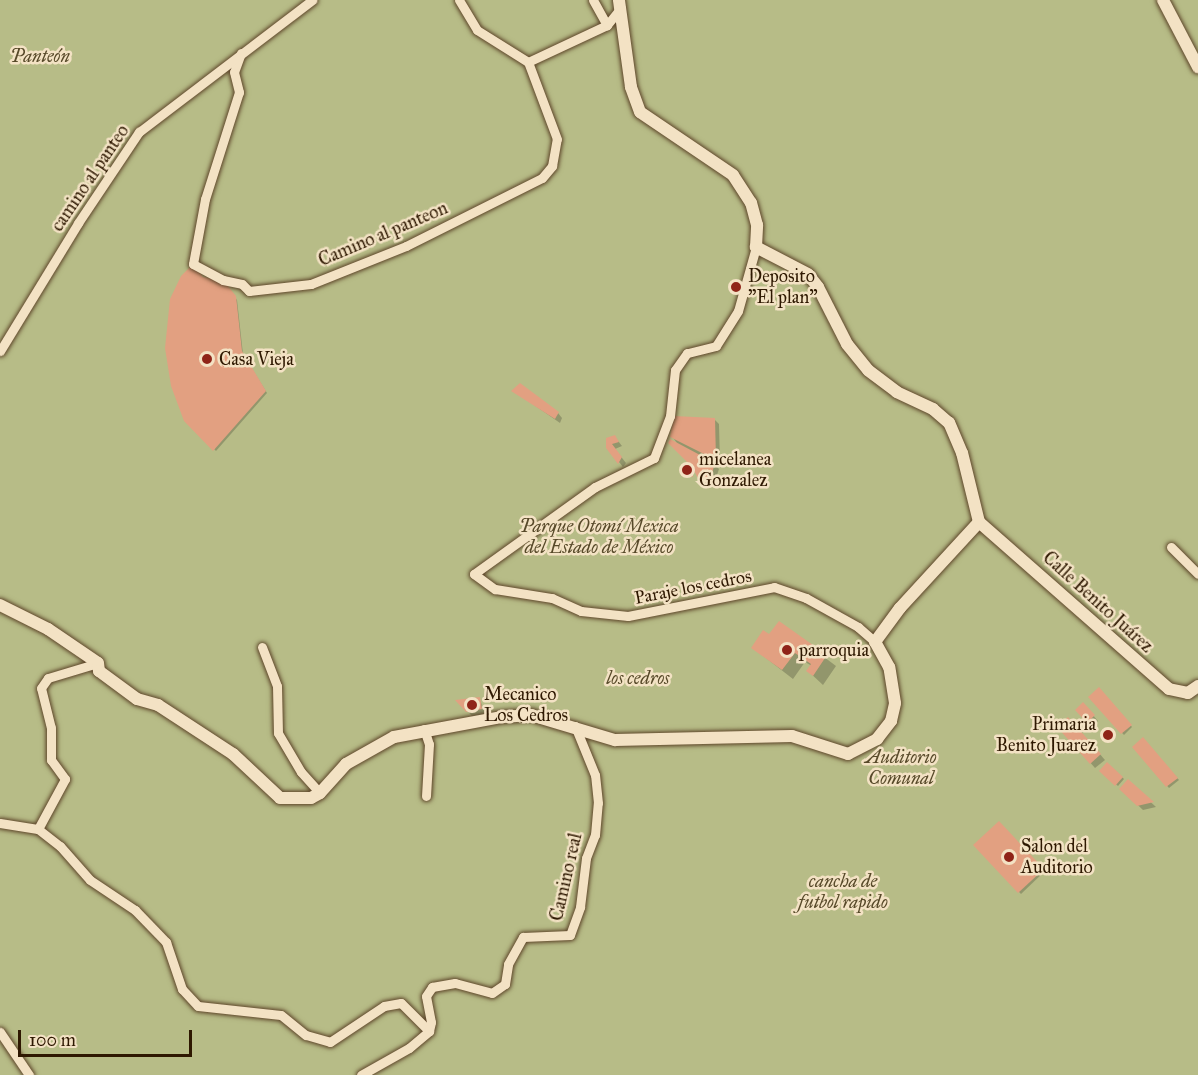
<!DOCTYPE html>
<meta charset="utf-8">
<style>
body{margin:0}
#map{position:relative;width:1198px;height:1075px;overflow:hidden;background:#edd2a4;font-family:"IM FELL Great Primer",serif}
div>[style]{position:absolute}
.green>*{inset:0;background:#b7bc87}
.shadow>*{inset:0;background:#0003}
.building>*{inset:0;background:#e2a081}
.roads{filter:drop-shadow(0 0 2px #5e462a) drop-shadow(0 0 2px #5e462a)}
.street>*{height:9px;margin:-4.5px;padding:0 4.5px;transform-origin:4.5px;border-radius:4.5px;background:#f3e2c4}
.secondary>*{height:12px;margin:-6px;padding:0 6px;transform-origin:6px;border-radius:6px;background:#f3e2c4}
.dots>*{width:16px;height:16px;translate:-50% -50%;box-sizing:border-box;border:3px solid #f3e2c4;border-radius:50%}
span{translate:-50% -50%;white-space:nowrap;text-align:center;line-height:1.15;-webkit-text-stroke:5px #f3e2c4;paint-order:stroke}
.park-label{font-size:18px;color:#574929;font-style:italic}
.street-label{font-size:18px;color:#2e1801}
.poi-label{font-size:18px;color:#2e1801}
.left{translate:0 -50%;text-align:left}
.right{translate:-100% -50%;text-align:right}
.scale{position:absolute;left:18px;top:1030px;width:174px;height:27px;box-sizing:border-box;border:3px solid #2e1801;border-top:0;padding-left:8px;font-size:18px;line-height:21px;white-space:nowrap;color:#2e1801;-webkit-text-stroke:4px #f3e2c4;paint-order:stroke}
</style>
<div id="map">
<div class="green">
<div style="clip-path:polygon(0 0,1198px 0,1198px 1075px,0 1075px)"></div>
</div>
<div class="shadow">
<div style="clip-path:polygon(203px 279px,225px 284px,237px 300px,243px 354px,267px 393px,216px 451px,185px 420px)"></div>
<div style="clip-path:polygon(514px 391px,558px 413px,562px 418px,560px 423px)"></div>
<div style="clip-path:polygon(714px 419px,719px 424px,720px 463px,709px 459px,719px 469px,714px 484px,705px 484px,672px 436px)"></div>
<div style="clip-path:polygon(615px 437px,622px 446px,615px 449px,626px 463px,623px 467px,608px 448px)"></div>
<div style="clip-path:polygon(779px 623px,836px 666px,823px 685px,808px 671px,812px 666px,805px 662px,793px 679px,753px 648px,769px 637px)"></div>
<div style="clip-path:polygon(1099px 690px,1132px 727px,1124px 735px,1090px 697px)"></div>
<div style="clip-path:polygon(479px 698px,486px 714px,472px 716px,458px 701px)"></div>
<div style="clip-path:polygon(1083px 704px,1098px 721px,1092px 726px,1077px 710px)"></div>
<div style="clip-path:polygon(1073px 723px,1105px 760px,1095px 768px,1059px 727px)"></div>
<div style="clip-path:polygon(1143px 739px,1179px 780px,1169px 788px,1134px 747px)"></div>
<div style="clip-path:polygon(1108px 764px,1124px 779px,1118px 786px,1101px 771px)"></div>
<div style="clip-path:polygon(1128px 781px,1156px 807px,1143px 810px,1121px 789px)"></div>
<div style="clip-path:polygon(999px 823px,1044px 872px,1021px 894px,975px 845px)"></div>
</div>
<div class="building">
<div style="clip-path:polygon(193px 264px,203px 277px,223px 280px,236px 296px,242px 351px,266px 391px,213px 451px,184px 421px,171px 386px,165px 348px,170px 299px,181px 276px)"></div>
<div style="clip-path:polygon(520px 383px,559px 412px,555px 419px,511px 391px)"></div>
<div style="clip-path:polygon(674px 416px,715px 418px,716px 460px,670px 437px)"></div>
<div style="clip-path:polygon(615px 435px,619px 442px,612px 444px,622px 457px,618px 464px,606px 448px,606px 438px)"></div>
<div style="clip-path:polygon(670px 439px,715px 463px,710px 480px,699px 480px,692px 467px,693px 477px,681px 474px,685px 464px,692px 467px,668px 443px)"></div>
<div style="clip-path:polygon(779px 621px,827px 655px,813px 676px,806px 671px,811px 664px,795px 653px,782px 670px,751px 648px,763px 630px,769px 634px)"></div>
<div style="clip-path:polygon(1099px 687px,1132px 725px,1121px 734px,1088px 697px)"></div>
<div style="clip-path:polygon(480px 697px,482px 709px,466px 712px,455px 700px)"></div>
<div style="clip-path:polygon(1083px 702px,1095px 715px,1087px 723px,1075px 710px)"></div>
<div style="clip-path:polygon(1068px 717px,1101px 754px,1090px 764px,1057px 727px)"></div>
<div style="clip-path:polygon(1143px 737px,1178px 778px,1166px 787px,1132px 747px)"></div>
<div style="clip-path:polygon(1107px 762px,1123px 777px,1115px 786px,1099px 771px)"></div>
<div style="clip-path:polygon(1128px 779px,1154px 802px,1137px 806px,1119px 789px)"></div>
<div style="clip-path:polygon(999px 821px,1044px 869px,1018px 893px,973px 845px)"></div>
</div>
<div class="roads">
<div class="street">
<div style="left:459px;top:0;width:35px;rotate:59deg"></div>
<div style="left:477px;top:30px;width:60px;rotate:32.1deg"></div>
<div style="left:593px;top:0;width:29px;rotate:61deg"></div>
<div style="left:241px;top:53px;width:20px;rotate:110deg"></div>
<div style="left:234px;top:72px;width:21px;rotate:76deg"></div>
<div style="left:239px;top:92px;width:112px;rotate:107.6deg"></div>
<div style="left:205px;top:199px;width:66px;rotate:100.5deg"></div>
<div style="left:193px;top:264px;width:34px;rotate:28deg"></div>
<div style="left:223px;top:280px;width:19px;rotate:12deg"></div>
<div style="left:242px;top:284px;width:10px;rotate:45deg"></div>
<div style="left:249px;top:291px;width:62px;rotate:-6.4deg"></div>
<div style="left:311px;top:284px;width:102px;rotate:-21.8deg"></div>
<div style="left:406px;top:246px;width:152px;rotate:-26.6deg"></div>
<div style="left:542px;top:178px;width:16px;rotate:-50deg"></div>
<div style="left:552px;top:166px;width:27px;rotate:-80deg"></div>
<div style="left:557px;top:139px;width:82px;rotate:-110.6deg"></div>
<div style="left:528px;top:62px;width:87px;rotate:-25.1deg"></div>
<div style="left:607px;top:25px;width:22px;rotate:-51deg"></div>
<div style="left:756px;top:247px;width:66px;rotate:105.7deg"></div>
<div style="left:738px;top:311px;width:41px;rotate:122.2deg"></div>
<div style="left:716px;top:346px;width:30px;rotate:166deg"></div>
<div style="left:687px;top:353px;width:21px;rotate:125deg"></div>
<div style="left:675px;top:370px;width:46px;rotate:96.2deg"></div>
<div style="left:670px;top:416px;width:45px;rotate:110.9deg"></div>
<div style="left:654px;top:458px;width:66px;rotate:153.8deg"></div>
<div style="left:595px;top:487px;width:149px;rotate:144.3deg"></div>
<div style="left:474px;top:574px;width:26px;rotate:36deg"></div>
<div style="left:495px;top:589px;width:58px;rotate:9deg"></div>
<div style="left:552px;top:598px;width:32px;rotate:24deg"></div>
<div style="left:581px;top:611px;width:47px;rotate:6.1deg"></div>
<div style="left:628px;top:616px;width:149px;rotate:-11.2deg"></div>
<div style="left:774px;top:587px;width:34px;rotate:19deg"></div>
<div style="left:806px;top:598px;width:60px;rotate:29.1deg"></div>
<div style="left:858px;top:627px;width:23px;rotate:41deg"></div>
<div style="left:0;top:351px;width:150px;rotate:-58.6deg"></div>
<div style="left:78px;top:223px;width:110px;rotate:-56.2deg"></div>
<div style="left:139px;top:132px;width:218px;rotate:-37.3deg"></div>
<div style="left:1171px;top:547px;width:38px;rotate:45deg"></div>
<div style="left:262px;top:647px;width:42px;rotate:69deg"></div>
<div style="left:277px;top:686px;width:47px;rotate:88.8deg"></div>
<div style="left:278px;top:733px;width:45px;rotate:59.5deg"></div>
<div style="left:301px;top:772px;width:28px;rotate:48deg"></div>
<div style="left:424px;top:729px;width:16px;rotate:72deg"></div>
<div style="left:429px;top:744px;width:52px;rotate:93.3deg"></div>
<div style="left:0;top:823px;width:38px;rotate:9deg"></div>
<div style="left:38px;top:829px;width:28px;rotate:38deg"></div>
<div style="left:60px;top:846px;width:45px;rotate:48.6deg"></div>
<div style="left:90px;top:880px;width:54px;rotate:33.7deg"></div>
<div style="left:135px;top:910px;width:45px;rotate:45.9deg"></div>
<div style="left:166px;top:942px;width:50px;rotate:71.2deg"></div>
<div style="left:182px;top:989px;width:23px;rotate:47deg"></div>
<div style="left:198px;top:1006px;width:83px;rotate:6.2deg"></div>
<div style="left:281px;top:1015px;width:32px;rotate:39deg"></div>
<div style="left:306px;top:1035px;width:25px;rotate:16deg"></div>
<div style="left:330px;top:1042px;width:65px;rotate:-33.7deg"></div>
<div style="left:384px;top:1006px;width:17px;rotate:-10deg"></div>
<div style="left:401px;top:1003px;width:40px;rotate:45deg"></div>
<div style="left:38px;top:829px;width:57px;rotate:-61.6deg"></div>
<div style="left:65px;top:779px;width:24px;rotate:-126deg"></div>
<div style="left:51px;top:760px;width:32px;rotate:-90deg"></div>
<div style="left:51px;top:728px;width:41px;rotate:-104deg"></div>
<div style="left:41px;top:688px;width:12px;rotate:-55deg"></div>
<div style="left:48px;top:678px;width:52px;rotate:-16.7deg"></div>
<div style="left:0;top:1032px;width:52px;rotate:56deg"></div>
<div style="left:361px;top:1075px;width:55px;rotate:-29.4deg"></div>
<div style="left:409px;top:1048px;width:26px;rotate:-40deg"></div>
<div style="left:429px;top:1031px;width:9px;rotate:-77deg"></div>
<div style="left:431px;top:1022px;width:26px;rotate:-101deg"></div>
<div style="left:426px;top:996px;width:11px;rotate:-56deg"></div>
<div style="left:432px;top:987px;width:23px;rotate:-10deg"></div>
<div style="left:455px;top:983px;width:38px;rotate:15deg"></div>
<div style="left:492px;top:993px;width:16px;rotate:-35deg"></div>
<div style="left:505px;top:984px;width:20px;rotate:-81deg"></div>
<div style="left:508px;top:964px;width:31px;rotate:-61deg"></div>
<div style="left:523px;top:937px;width:47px;rotate:-2.4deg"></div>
<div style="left:570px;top:935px;width:30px;rotate:-70deg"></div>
<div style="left:580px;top:907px;width:49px;rotate:-83deg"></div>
<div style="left:586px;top:858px;width:25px;rotate:-69deg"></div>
<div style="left:595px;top:835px;width:32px;rotate:-85deg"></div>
<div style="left:598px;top:803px;width:28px;rotate:-96deg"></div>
<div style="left:595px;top:775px;width:53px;rotate:-112.2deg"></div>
</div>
<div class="secondary">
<div style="left:1163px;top:0;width:76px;rotate:62.4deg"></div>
<div style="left:979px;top:522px;width:253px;rotate:41.3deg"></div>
<div style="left:1169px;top:689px;width:19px;rotate:12deg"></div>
<div style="left:1188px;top:693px;width:12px;rotate:-35deg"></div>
<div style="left:0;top:605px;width:54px;rotate:26.6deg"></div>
<div style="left:48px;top:629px;width:60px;rotate:34.2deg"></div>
<div style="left:98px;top:663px;width:8px;rotate:83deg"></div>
<div style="left:99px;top:671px;width:47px;rotate:36.4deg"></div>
<div style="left:137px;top:699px;width:22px;rotate:16deg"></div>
<div style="left:158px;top:705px;width:90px;rotate:33.2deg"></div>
<div style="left:233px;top:754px;width:64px;rotate:43.1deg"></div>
<div style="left:280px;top:798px;width:31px"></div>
<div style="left:311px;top:798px;width:10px;rotate:-29deg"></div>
<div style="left:320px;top:793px;width:39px;rotate:-48deg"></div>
<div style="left:346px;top:764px;width:55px;rotate:-29.4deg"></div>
<div style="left:394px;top:737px;width:110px;rotate:-10.5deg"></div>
<div style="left:502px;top:717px;width:29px;rotate:-4deg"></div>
<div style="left:531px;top:715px;width:88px;rotate:16.6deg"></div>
<div style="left:615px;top:740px;width:177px;rotate:-1.3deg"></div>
<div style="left:792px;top:736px;width:59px;rotate:17.8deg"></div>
<div style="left:848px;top:754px;width:33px;rotate:-27deg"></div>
<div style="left:877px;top:739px;width:23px;rotate:-52deg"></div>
<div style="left:891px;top:721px;width:18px;rotate:-77deg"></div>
<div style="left:895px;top:703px;width:36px;rotate:-99deg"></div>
<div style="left:889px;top:667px;width:29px;rotate:-119deg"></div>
<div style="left:875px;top:642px;width:42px;rotate:-53.7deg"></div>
<div style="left:900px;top:608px;width:117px;rotate:-47.4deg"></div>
<div style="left:979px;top:522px;width:71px;rotate:-103.8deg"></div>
<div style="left:962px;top:453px;width:33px;rotate:-113deg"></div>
<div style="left:949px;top:423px;width:21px;rotate:-139deg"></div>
<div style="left:933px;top:409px;width:40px;rotate:-155deg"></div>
<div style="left:897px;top:392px;width:36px;rotate:-143deg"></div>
<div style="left:868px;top:370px;width:33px;rotate:-129deg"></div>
<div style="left:847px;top:344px;width:64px;rotate:-117deg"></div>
<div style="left:818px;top:287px;width:16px;rotate:-128deg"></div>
<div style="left:808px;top:274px;width:59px;rotate:-152.6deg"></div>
<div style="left:756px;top:247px;width:22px;rotate:-87deg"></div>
<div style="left:757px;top:225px;width:23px;rotate:-105deg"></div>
<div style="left:751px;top:203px;width:33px;rotate:-123deg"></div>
<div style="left:733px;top:175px;width:112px;rotate:-145.9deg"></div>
<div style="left:640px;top:112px;width:27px;rotate:-110deg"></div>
<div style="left:631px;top:87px;width:88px;rotate:-97.9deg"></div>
</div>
</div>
<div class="dots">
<div style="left:736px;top:287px;background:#8f2418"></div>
<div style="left:207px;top:359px;background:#8f2418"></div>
<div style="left:687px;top:470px;background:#8f2418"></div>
<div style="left:787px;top:650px;background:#8f2418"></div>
<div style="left:472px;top:705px;background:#8f2418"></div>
<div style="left:1108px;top:735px;background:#8f2418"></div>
<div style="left:1009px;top:857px;background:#8f2418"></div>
</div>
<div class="park-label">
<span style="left:40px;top:56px">Panteón</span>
<span style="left:599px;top:537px">Parque Otomí Mexica<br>del Estado de México</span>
<span style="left:638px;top:678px">los cedros</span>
<span style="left:901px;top:768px">Auditorio<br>Comunal</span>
<span style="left:843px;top:892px">cancha de<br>futbol rapido</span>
</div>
<div class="street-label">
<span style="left:90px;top:178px;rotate:-56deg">camino al panteo</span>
<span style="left:383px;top:234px;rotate:-23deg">Camino al panteon</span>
<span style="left:693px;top:587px;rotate:-11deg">Paraje los cedros</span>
<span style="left:1098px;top:602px;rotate:42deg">Calle Benito Juárez</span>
<span style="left:566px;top:877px;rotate:-77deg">Camino real</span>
</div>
<div class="poi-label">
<span class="left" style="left:748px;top:287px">Deposito<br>"El plan"</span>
<span class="left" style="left:219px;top:359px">Casa Vieja</span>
<span class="left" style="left:699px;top:470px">micelanea<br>Gonzalez</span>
<span class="left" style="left:799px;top:650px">parroquia</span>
<span class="left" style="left:484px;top:705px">Mecanico<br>Los Cedros</span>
<span class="right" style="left:1096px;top:735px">Primaria<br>Benito Juarez</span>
<span class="left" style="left:1021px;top:857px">Salon del<br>Auditorio</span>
</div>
<div class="scale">100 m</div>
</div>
